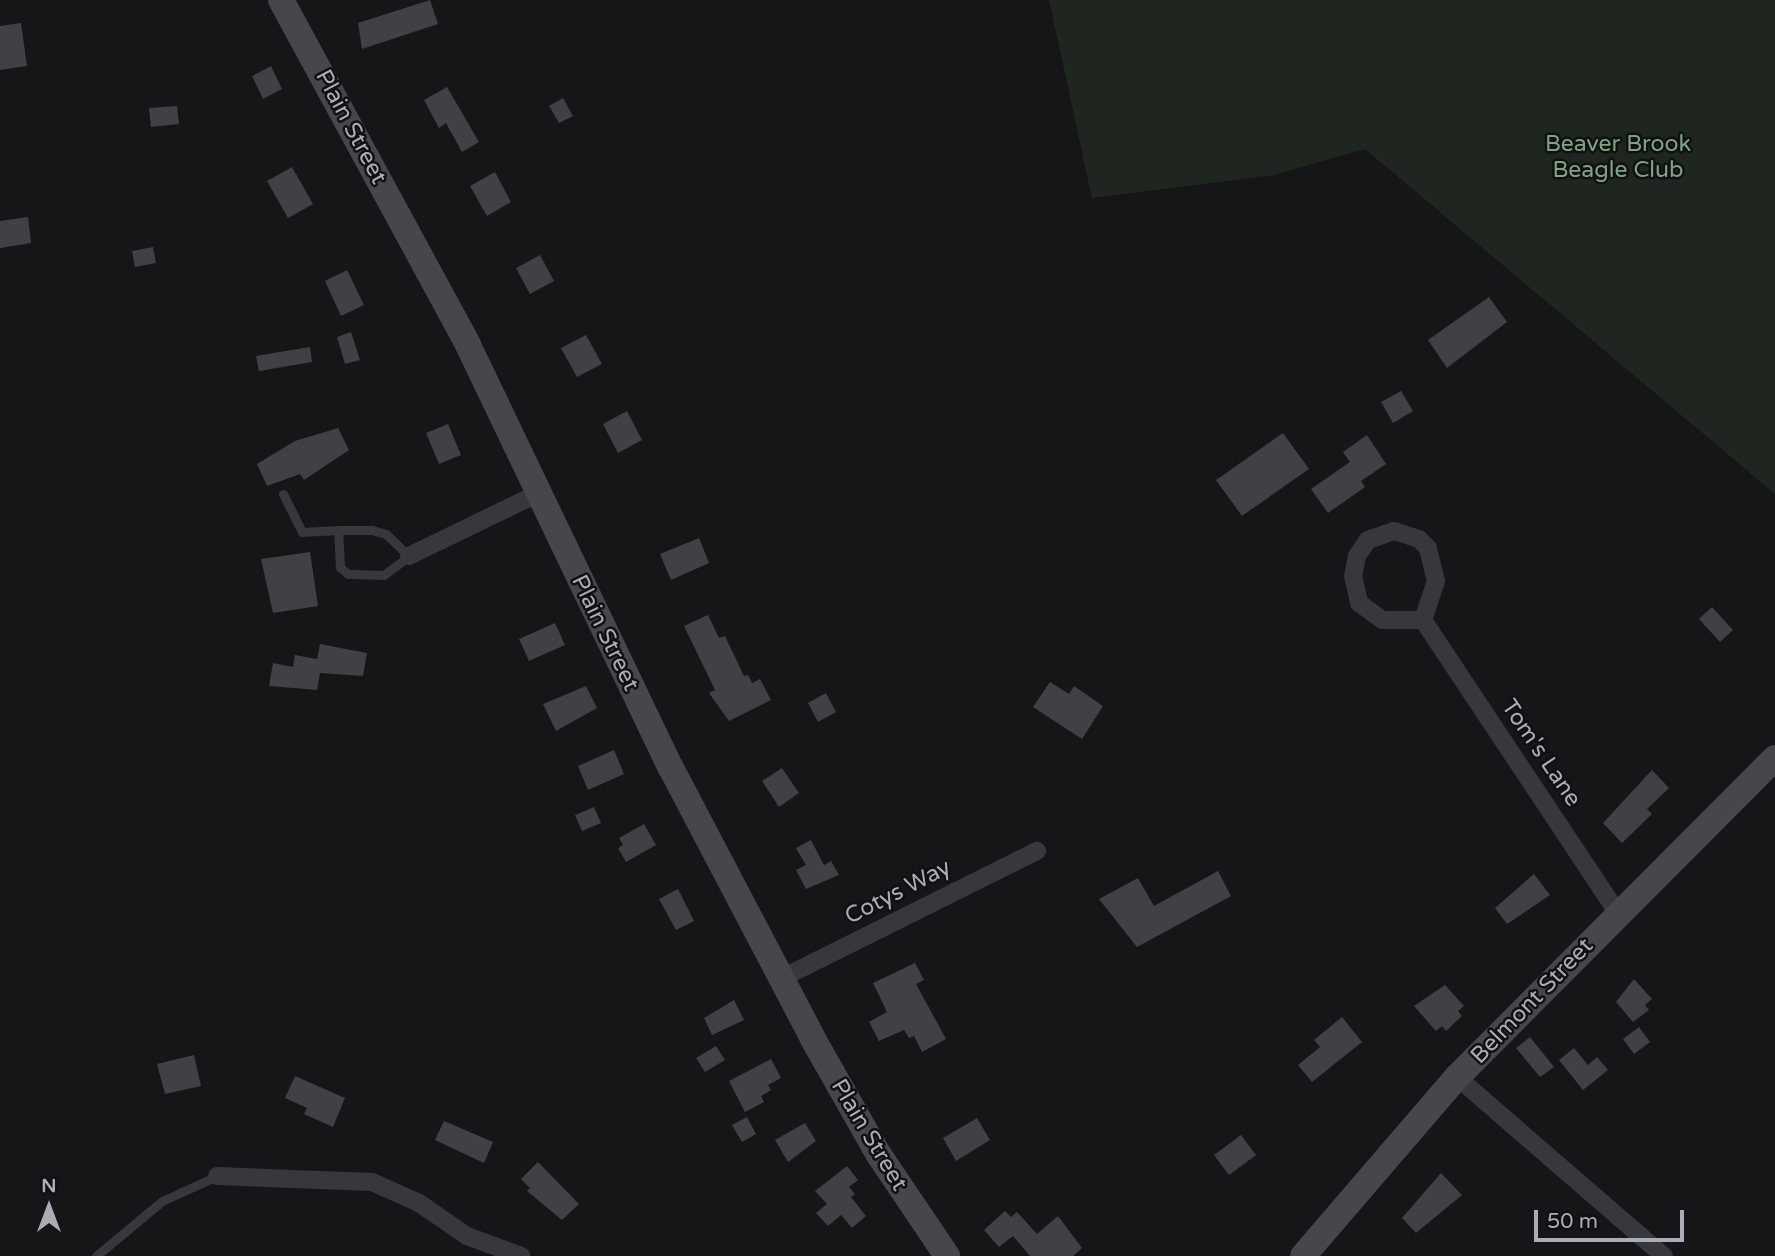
<!DOCTYPE html>
<style>
body{margin:0}
#map{position:relative;width:1775px;height:1256px;overflow:hidden;background:#161618;font-family:"Varela Round",sans-serif}
div>[style]{position:absolute}
.green>*{inset:0;background:#1e261f}
.building>*{inset:0;background:#404145}
.service>*{height:9px;margin:-4.5px;padding:0 4.5px;transform-origin:4.5px;border-radius:4.5px;background:#37383d}
.minor>*{height:18px;margin:-9px;padding:0 9px;transform-origin:9px;border-radius:9px;background:#37383d}
.secondary>*{height:26px;margin:-13px;padding:0 13px;transform-origin:13px;border-radius:13px;background:#45474d}
span{translate:-50% -50%;white-space:nowrap;text-align:center;line-height:1.15;-webkit-text-stroke:5px #111113;paint-order:stroke}
.street-label{font-size:23px;color:#a8adb8}
.park-label{font-size:23px;color:#7fa381}
.north{position:absolute;left:14px;top:1172px;width:70px;height:70px;-webkit-text-stroke:5px #111113;paint-order:stroke;rotate:0deg;font-size:19px;font-weight:700;line-height:28px;text-align:center;color:#a8adb8}
.north::after{content:'';display:block;margin:auto;width:24px;height:32px;background:#a8adb8;clip-path:polygon(50% 0,100% 100%,50% 72%,0 100%)}
.scale{position:absolute;left:1534px;top:1210px;width:150px;height:32px;box-sizing:border-box;border:4px solid #a8adb8;border-top:0;padding-left:9px;font-size:21px;line-height:24px;white-space:nowrap;color:#a8adb8;-webkit-text-stroke:5px #111113;paint-order:stroke}
</style>
<div id="map">
<div class="green">
<div style="clip-path:polygon(1049px 0,1775px 0,1775px 494px,1365px 149px,1274px 175px,1092px 198px)"></div>
</div>
<div class="building">
<div style="clip-path:polygon(430px 0,438px 24px,362px 49px,358px 23px)"></div>
<div style="clip-path:polygon(21px 23px,27px 66px,0 70px,0 26px)"></div>
<div style="clip-path:polygon(271px 66px,282px 89px,263px 99px,252px 76px)"></div>
<div style="clip-path:polygon(447px 87px,479px 142px,462px 152px,446px 123px,439px 128px,424px 100px)"></div>
<div style="clip-path:polygon(563px 98px,573px 116px,559px 123px,549px 106px)"></div>
<div style="clip-path:polygon(177px 106px,179px 124px,151px 127px,149px 108px)"></div>
<div style="clip-path:polygon(292px 167px,313px 204px,288px 218px,267px 181px)"></div>
<div style="clip-path:polygon(495px 172px,511px 202px,487px 216px,470px 186px)"></div>
<div style="clip-path:polygon(28px 217px,31px 243px,0 248px,0 221px)"></div>
<div style="clip-path:polygon(153px 247px,156px 263px,135px 267px,132px 251px)"></div>
<div style="clip-path:polygon(540px 255px,554px 281px,530px 294px,516px 268px)"></div>
<div style="clip-path:polygon(347px 270px,364px 305px,341px 316px,325px 281px)"></div>
<div style="clip-path:polygon(1489px 297px,1507px 322px,1447px 368px,1428px 340px)"></div>
<div style="clip-path:polygon(351px 332px,360px 360px,345px 364px,337px 337px)"></div>
<div style="clip-path:polygon(586px 335px,602px 364px,577px 377px,561px 348px)"></div>
<div style="clip-path:polygon(310px 347px,312px 362px,259px 371px,256px 356px)"></div>
<div style="clip-path:polygon(1401px 391px,1413px 411px,1393px 423px,1381px 402px)"></div>
<div style="clip-path:polygon(627px 411px,642px 440px,618px 453px,603px 424px)"></div>
<div style="clip-path:polygon(448px 424px,461px 455px,439px 464px,426px 433px)"></div>
<div style="clip-path:polygon(338px 428px,349px 450px,304px 480px,300px 474px,267px 486px,257px 464px,295px 441px)"></div>
<div style="clip-path:polygon(1283px 433px,1309px 469px,1242px 516px,1216px 480px)"></div>
<div style="clip-path:polygon(1367px 435px,1386px 464px,1361px 481px,1365px 487px,1328px 513px,1311px 489px,1350px 462px,1343px 452px)"></div>
<div style="clip-path:polygon(699px 538px,709px 563px,671px 580px,660px 554px)"></div>
<div style="clip-path:polygon(310px 552px,318px 606px,273px 613px,261px 559px)"></div>
<div style="clip-path:polygon(1712px 607px,1733px 630px,1720px 642px,1699px 619px)"></div>
<div style="clip-path:polygon(708px 615px,719px 638px,725px 636px,744px 676px,748px 675px,752px 683px,760px 679px,771px 700px,729px 721px,709px 693px,715px 690px,684px 626px)"></div>
<div style="clip-path:polygon(555px 623px,565px 645px,529px 661px,519px 639px)"></div>
<div style="clip-path:polygon(320px 644px,367px 653px,363px 676px,320px 673px,317px 690px,269px 686px,273px 663px,293px 667px,295px 655px,317px 659px)"></div>
<div style="clip-path:polygon(1050px 682px,1069px 694px,1074px 686px,1103px 706px,1082px 739px,1033px 707px)"></div>
<div style="clip-path:polygon(586px 686px,597px 708px,556px 731px,543px 704px)"></div>
<div style="clip-path:polygon(826px 693px,836px 712px,818px 722px,808px 703px)"></div>
<div style="clip-path:polygon(614px 750px,624px 774px,588px 790px,578px 766px)"></div>
<div style="clip-path:polygon(782px 768px,799px 793px,779px 807px,762px 781px)"></div>
<div style="clip-path:polygon(1652px 770px,1669px 788px,1647px 809px,1652px 814px,1622px 843px,1603px 823px)"></div>
<div style="clip-path:polygon(594px 807px,601px 823px,582px 831px,575px 815px)"></div>
<div style="clip-path:polygon(644px 824px,656px 845px,626px 862px,618px 848px,623px 845px,619px 838px)"></div>
<div style="clip-path:polygon(811px 840px,824px 865px,831px 861px,839px 875px,806px 889px,796px 870px,806px 865px,796px 848px)"></div>
<div style="clip-path:polygon(1218px 871px,1231px 896px,1137px 947px,1099px 899px,1138px 878px,1154px 906px)"></div>
<div style="clip-path:polygon(1534px 874px,1550px 895px,1507px 924px,1495px 908px)"></div>
<div style="clip-path:polygon(678px 889px,694px 921px,676px 930px,659px 899px)"></div>
<div style="clip-path:polygon(915px 963px,924px 980px,916px 984px,946px 1039px,922px 1052px,914px 1036px,909px 1038px,904px 1030px,879px 1041px,869px 1022px,887px 1012px,873px 983px)"></div>
<div style="clip-path:polygon(1634px 979px,1652px 999px,1645px 1005px,1649px 1010px,1633px 1022px,1616px 1002px)"></div>
<div style="clip-path:polygon(1445px 985px,1464px 1006px,1458px 1011px,1462px 1016px,1446px 1031px,1442px 1026px,1436px 1031px,1414px 1006px)"></div>
<div style="clip-path:polygon(734px 1000px,744px 1020px,712px 1035px,704px 1018px)"></div>
<div style="clip-path:polygon(1342px 1017px,1362px 1042px,1312px 1082px,1298px 1065px,1320px 1047px,1314px 1040px)"></div>
<div style="clip-path:polygon(1639px 1027px,1650px 1042px,1634px 1054px,1623px 1039px)"></div>
<div style="clip-path:polygon(1530px 1037px,1554px 1067px,1540px 1077px,1516px 1048px)"></div>
<div style="clip-path:polygon(716px 1046px,725px 1060px,705px 1072px,696px 1058px)"></div>
<div style="clip-path:polygon(1574px 1048px,1588px 1065px,1597px 1057px,1608px 1070px,1583px 1090px,1559px 1060px)"></div>
<div style="clip-path:polygon(194px 1055px,201px 1086px,165px 1094px,157px 1064px)"></div>
<div style="clip-path:polygon(771px 1059px,781px 1078px,768px 1085px,771px 1090px,761px 1096px,764px 1102px,745px 1112px,729px 1081px)"></div>
<div style="clip-path:polygon(295px 1076px,345px 1098px,333px 1127px,304px 1114px,307px 1108px,285px 1098px)"></div>
<div style="clip-path:polygon(747px 1117px,756px 1134px,742px 1142px,732px 1125px)"></div>
<div style="clip-path:polygon(977px 1118px,990px 1140px,956px 1161px,943px 1138px)"></div>
<div style="clip-path:polygon(444px 1121px,493px 1142px,484px 1163px,435px 1140px)"></div>
<div style="clip-path:polygon(805px 1123px,816px 1141px,788px 1162px,775px 1140px)"></div>
<div style="clip-path:polygon(1241px 1135px,1256px 1155px,1229px 1175px,1214px 1155px)"></div>
<div style="clip-path:polygon(538px 1162px,579px 1204px,562px 1220px,527px 1191px,530px 1188px,521px 1179px)"></div>
<div style="clip-path:polygon(847px 1166px,858px 1180px,849px 1187px,855px 1194px,851px 1197px,866px 1216px,852px 1228px,841px 1215px,828px 1226px,816px 1213px,827px 1204px,815px 1191px)"></div>
<div style="clip-path:polygon(1441px 1173px,1462px 1195px,1416px 1233px,1402px 1218px)"></div>
<div style="clip-path:polygon(1005px 1211px,1011px 1217px,1017px 1212px,1037px 1234px,1058px 1216px,1082px 1248px,1073px 1256px,1030px 1256px,1013px 1236px,999px 1247px,984px 1230px)"></div>
</div>
<div class="service">
<div style="left:283px;top:494px;width:42px;rotate:63.4deg"></div>
<div style="left:302px;top:532px;width:36px;rotate:-3deg"></div>
<div style="left:338px;top:530px;width:34px"></div>
<div style="left:372px;top:530px;width:15px;rotate:16deg"></div>
<div style="left:386px;top:534px;width:32px;rotate:44deg"></div>
<div style="left:409px;top:556px;width:31px;rotate:143deg"></div>
<div style="left:384px;top:575px;width:36px;rotate:-178deg"></div>
<div style="left:348px;top:574px;width:11px;rotate:-139deg"></div>
<div style="left:340px;top:567px;width:37px;rotate:-93deg"></div>
<div style="left:96px;top:1256px;width:86px;rotate:-39.8deg"></div>
<div style="left:162px;top:1201px;width:60px;rotate:-24.4deg"></div>
</div>
<div class="minor">
<div style="left:409px;top:556px;width:144px;rotate:-25.9deg"></div>
<div style="left:1423px;top:620px;width:41px;rotate:-71.6deg"></div>
<div style="left:1436px;top:581px;width:34px;rotate:-104deg"></div>
<div style="left:1428px;top:548px;width:13px;rotate:-135deg"></div>
<div style="left:1419px;top:539px;width:26px;rotate:-162deg"></div>
<div style="left:1394px;top:531px;width:28px;rotate:161deg"></div>
<div style="left:1368px;top:540px;width:19px;rotate:125deg"></div>
<div style="left:1357px;top:556px;width:20px;rotate:101deg"></div>
<div style="left:1353px;top:576px;width:28px;rotate:77deg"></div>
<div style="left:1359px;top:603px;width:29px;rotate:36deg"></div>
<div style="left:1382px;top:620px;width:41px"></div>
<div style="left:1423px;top:620px;width:352px;rotate:56.4deg"></div>
<div style="left:782px;top:978px;width:285px;rotate:-26.5deg"></div>
<div style="left:1457px;top:1077px;width:274px;rotate:40.9deg"></div>
<div style="left:217px;top:1176px;width:155px;rotate:2.2deg"></div>
<div style="left:372px;top:1182px;width:51px;rotate:24.1deg"></div>
<div style="left:419px;top:1203px;width:58px;rotate:34.5deg"></div>
<div style="left:467px;top:1236px;width:58px;rotate:20.3deg"></div>
</div>
<div class="secondary">
<div style="left:281px;top:0;width:392px;rotate:61.5deg"></div>
<div style="left:468px;top:345px;width:469px;rotate:64.4deg"></div>
<div style="left:671px;top:768px;width:306px;rotate:62.3deg"></div>
<div style="left:813px;top:1039px;width:133px;rotate:60.4deg"></div>
<div style="left:879px;top:1155px;width:122px;rotate:56deg"></div>
<div style="left:1303px;top:1256px;width:236px;rotate:-49.3deg"></div>
<div style="left:1457px;top:1077px;width:450px;rotate:-45.1deg"></div>
</div>
<div class="street-label">
<span style="left:351px;top:127px;rotate:62deg">Plain Street</span>
<span style="left:605px;top:633px;rotate:64deg">Plain Street</span>
<span style="left:1541px;top:753px;rotate:56deg">Tom's Lane</span>
<span style="left:898px;top:892px;rotate:-27deg">Cotys Way</span>
<span style="left:1532px;top:1001px;rotate:-46deg">Belmont Street</span>
<span style="left:869px;top:1135px;rotate:59deg">Plain Street</span>
</div>
<div class="park-label">
<span style="left:1618px;top:157px">Beaver Brook<br>Beagle Club</span>
</div>
<div class="north">N</div>
<div class="scale">50 m</div>
</div>
